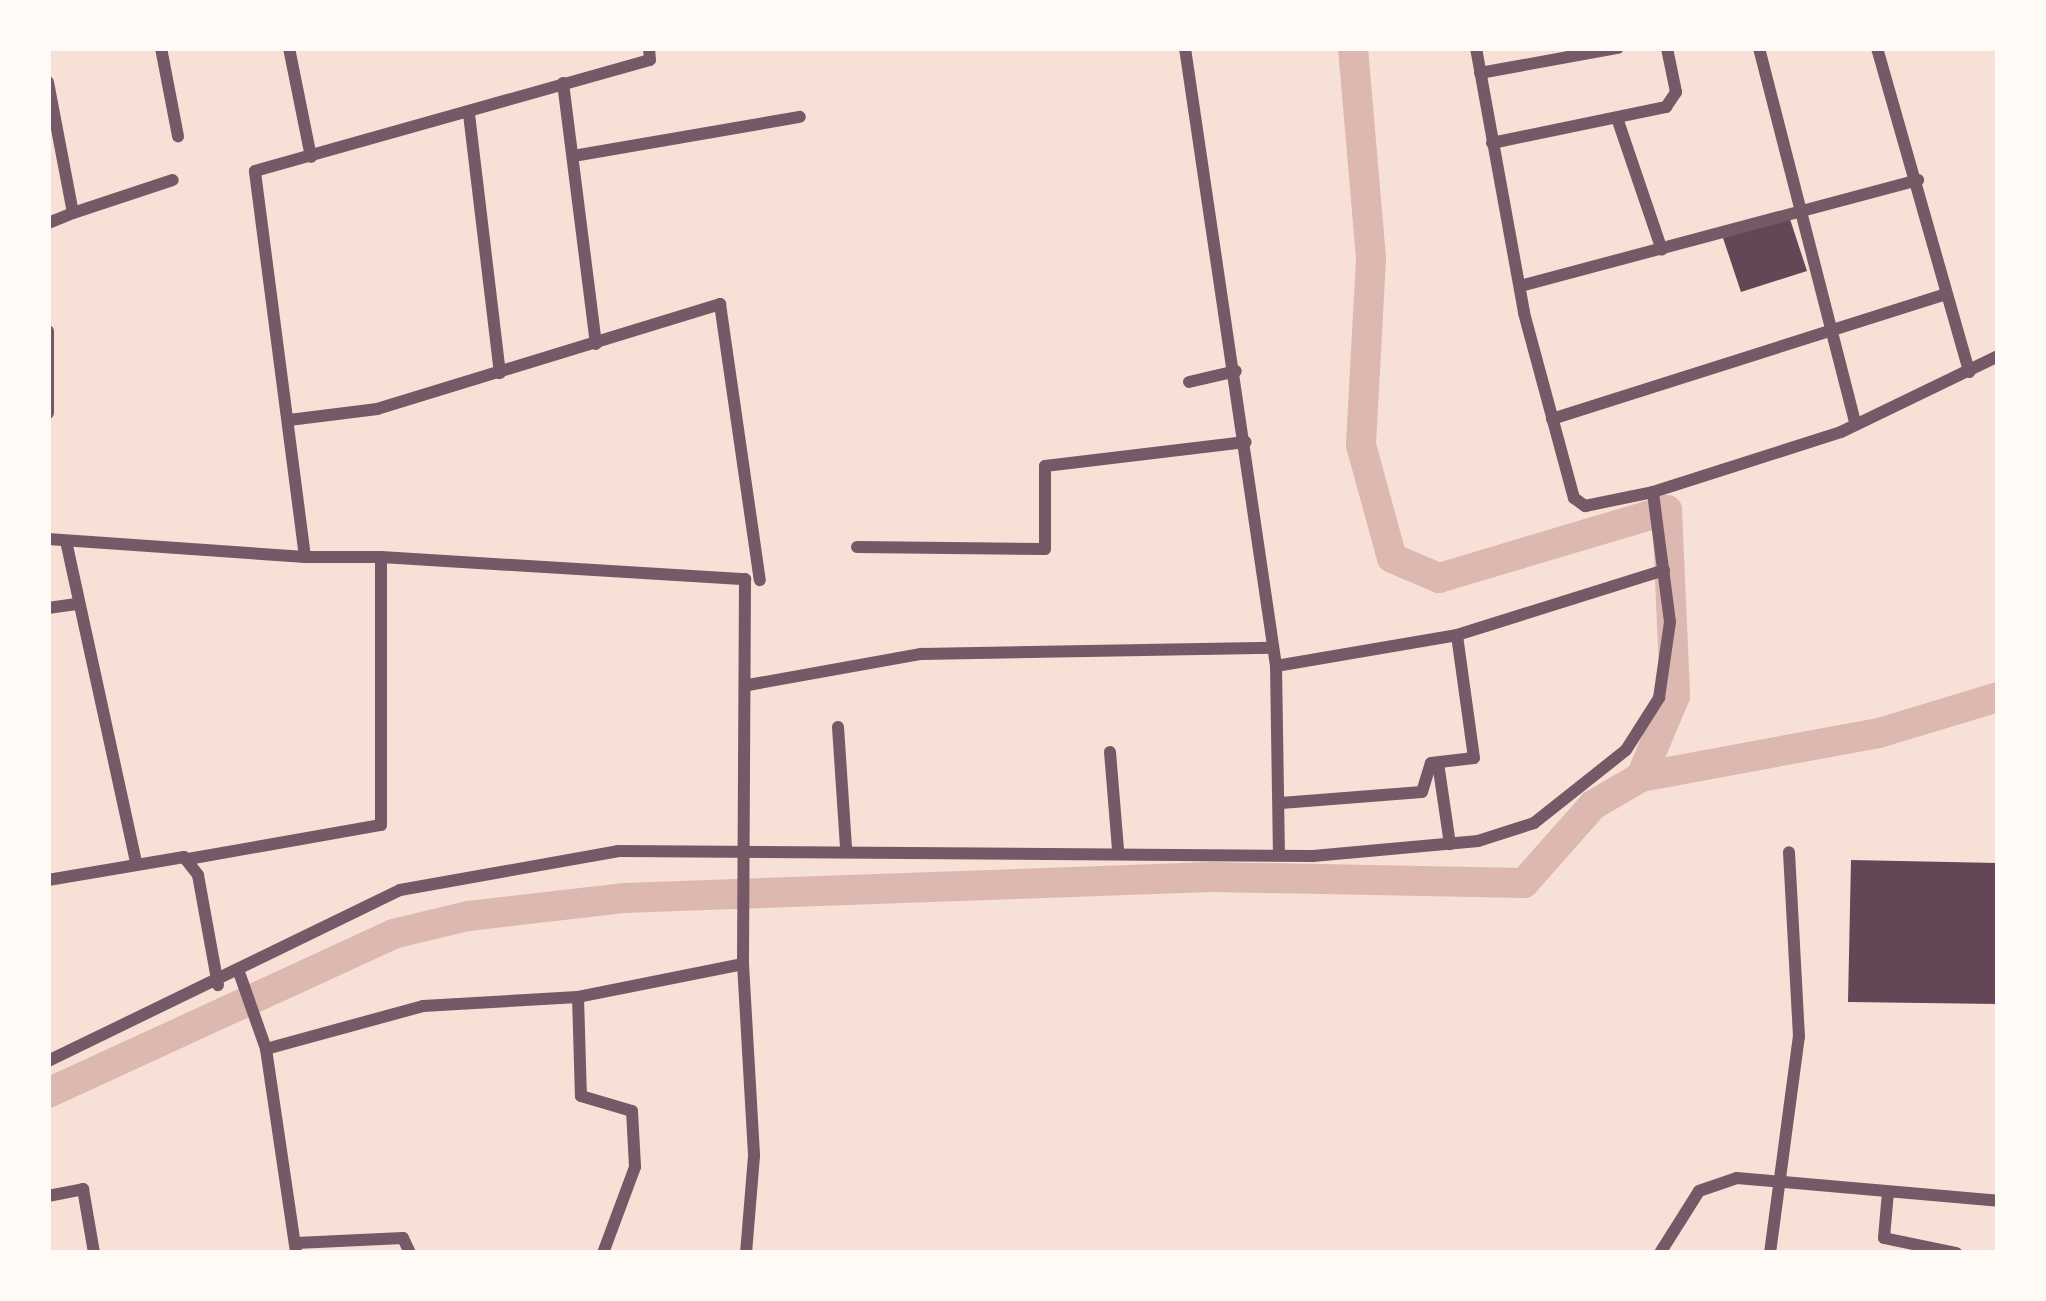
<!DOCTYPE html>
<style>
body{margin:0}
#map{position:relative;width:2046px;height:1301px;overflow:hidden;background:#f7e1d7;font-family:"Asap Condensed",sans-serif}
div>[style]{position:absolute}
.canal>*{height:30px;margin:-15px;padding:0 15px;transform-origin:15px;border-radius:15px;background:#dcb8b0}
.building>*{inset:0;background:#644757}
.minor>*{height:12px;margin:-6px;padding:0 6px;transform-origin:6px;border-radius:6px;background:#755966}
span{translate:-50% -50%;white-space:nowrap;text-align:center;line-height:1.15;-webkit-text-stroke:12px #fffaf5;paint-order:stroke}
.frame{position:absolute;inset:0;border:51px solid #fffaf5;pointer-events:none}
</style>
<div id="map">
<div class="canal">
<div style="left:1353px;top:48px;width:212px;rotate:85.1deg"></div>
<div style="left:1371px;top:259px;width:186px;rotate:93.1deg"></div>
<div style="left:1361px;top:445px;width:117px;rotate:74.7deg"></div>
<div style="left:1392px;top:558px;width:51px;rotate:23.1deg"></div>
<div style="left:1439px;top:578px;width:238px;rotate:-16.6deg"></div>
<div style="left:1667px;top:510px;width:186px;rotate:87.5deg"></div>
<div style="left:1675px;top:696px;width:88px;rotate:112.8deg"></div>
<div style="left:48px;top:1093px;width:380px;rotate:-24.7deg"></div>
<div style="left:393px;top:934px;width:77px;rotate:-13.5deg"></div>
<div style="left:468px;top:916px;width:156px;rotate:-6.6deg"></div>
<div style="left:623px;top:898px;width:589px;rotate:-2.04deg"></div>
<div style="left:1212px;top:877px;width:312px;rotate:1.1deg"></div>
<div style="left:1524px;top:883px;width:104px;rotate:-48.5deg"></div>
<div style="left:1593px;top:805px;width:56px;rotate:-30.3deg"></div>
<div style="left:1641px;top:777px;width:242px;rotate:-10.5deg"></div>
<div style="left:1879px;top:733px;width:124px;rotate:-16.8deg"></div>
</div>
<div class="building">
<div style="clip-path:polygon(1789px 216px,1807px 271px,1741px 292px,1723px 238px)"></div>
<div style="clip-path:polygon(1851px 860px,1998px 863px,1998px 1004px,1848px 1002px)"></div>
</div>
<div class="minor">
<div style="left:161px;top:48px;width:90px;rotate:79.1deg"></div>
<div style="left:289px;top:48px;width:111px;rotate:78.6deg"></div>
<div style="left:1185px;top:48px;width:625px;rotate:81.62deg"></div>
<div style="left:1276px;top:666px;width:189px;rotate:89.1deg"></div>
<div style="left:1476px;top:48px;width:269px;rotate:79.7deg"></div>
<div style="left:1524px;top:313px;width:192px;rotate:74.9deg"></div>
<div style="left:1574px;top:498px;width:14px;rotate:36deg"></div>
<div style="left:1585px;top:506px;width:69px;rotate:-11.6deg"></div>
<div style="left:1759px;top:48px;width:389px;rotate:75.6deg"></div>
<div style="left:1877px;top:48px;width:337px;rotate:74.1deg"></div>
<div style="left:1480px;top:73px;width:140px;rotate:-10.3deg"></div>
<div style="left:48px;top:82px;width:133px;rotate:79.2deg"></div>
<div style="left:73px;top:213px;width:27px;rotate:158deg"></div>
<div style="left:563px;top:83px;width:263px;rotate:82.8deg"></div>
<div style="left:469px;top:114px;width:261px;rotate:83.2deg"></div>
<div style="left:1617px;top:118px;width:139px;rotate:71.2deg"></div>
<div style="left:1492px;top:143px;width:178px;rotate:-11.7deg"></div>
<div style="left:1666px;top:107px;width:18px;rotate:-56deg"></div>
<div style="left:1676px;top:92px;width:45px;rotate:-101.6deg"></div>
<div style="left:579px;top:155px;width:224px;rotate:-9.8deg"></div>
<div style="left:73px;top:213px;width:105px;rotate:-18.3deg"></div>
<div style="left:1520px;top:286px;width:412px;rotate:-14.9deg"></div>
<div style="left:48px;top:331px;width:82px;rotate:90deg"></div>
<div style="left:1189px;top:382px;width:48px;rotate:-13.2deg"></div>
<div style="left:1552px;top:419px;width:412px;rotate:-17.6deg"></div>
<div style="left:289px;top:420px;width:89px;rotate:-7.1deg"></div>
<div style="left:377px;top:409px;width:359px;rotate:-17deg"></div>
<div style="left:720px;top:304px;width:279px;rotate:81.8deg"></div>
<div style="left:48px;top:539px;width:258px;rotate:4deg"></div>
<div style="left:66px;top:541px;width:330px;rotate:77.7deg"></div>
<div style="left:857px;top:547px;width:188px;rotate:0.6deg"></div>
<div style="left:1045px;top:549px;width:83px;rotate:-90deg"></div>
<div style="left:1045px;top:466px;width:202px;rotate:-6.8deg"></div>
<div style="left:381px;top:557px;width:365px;rotate:3.5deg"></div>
<div style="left:745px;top:579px;width:385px;rotate:90.3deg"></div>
<div style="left:743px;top:964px;width:168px;rotate:168.7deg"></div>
<div style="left:578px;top:997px;width:99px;rotate:88.3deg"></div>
<div style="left:581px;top:1096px;width:53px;rotate:16.4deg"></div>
<div style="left:632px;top:1111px;width:56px;rotate:86.9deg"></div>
<div style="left:635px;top:1167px;width:92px;rotate:110.4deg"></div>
<div style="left:48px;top:608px;width:27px;rotate:-8deg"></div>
<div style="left:1276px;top:666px;width:184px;rotate:-9.7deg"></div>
<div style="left:1457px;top:635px;width:217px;rotate:-17.4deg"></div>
<div style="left:748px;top:685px;width:176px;rotate:-10.2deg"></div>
<div style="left:921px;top:654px;width:352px;rotate:-1deg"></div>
<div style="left:838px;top:727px;width:122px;rotate:86.2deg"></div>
<div style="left:1110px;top:752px;width:97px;rotate:85.3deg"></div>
<div style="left:1438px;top:763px;width:82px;rotate:81.6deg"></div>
<div style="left:1281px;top:803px;width:141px;rotate:-4.5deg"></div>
<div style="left:1422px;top:792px;width:30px;rotate:-73deg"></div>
<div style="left:1431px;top:763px;width:43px;rotate:-6.6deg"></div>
<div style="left:1474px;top:758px;width:124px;rotate:-97.9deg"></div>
<div style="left:188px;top:859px;width:196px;rotate:-10deg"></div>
<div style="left:381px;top:825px;width:268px;rotate:-90deg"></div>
<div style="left:381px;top:557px;width:76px;rotate:180deg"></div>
<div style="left:305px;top:557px;width:389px;rotate:-97.4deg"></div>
<div style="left:255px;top:171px;width:410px;rotate:-15.7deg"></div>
<div style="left:650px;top:60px;width:12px;rotate:-95deg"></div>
<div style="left:48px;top:880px;width:138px;rotate:-9.6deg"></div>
<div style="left:184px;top:857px;width:23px;rotate:52deg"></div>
<div style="left:198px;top:875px;width:112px;rotate:79.7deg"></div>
<div style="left:743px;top:964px;width:192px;rotate:86.7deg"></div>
<div style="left:754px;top:1156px;width:97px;rotate:94.7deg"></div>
<div style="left:240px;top:975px;width:78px;rotate:70.6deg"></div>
<div style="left:266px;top:1049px;width:206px;rotate:81.6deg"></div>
<div style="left:266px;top:1049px;width:163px;rotate:-15.3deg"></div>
<div style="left:423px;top:1006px;width:155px;rotate:-3.3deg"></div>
<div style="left:48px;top:1061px;width:391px;rotate:-25.9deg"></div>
<div style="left:400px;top:890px;width:221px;rotate:-10.1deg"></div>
<div style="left:618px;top:851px;width:695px;rotate:0.41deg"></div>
<div style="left:1313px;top:856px;width:166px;rotate:-5.2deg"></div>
<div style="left:1478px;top:841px;width:59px;rotate:-17.8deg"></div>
<div style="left:1534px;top:823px;width:117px;rotate:-38.4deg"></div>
<div style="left:1626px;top:750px;width:62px;rotate:-57.6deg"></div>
<div style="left:1659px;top:698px;width:77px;rotate:-81.8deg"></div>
<div style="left:1670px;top:622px;width:131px;rotate:-97.5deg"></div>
<div style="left:1653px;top:492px;width:197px;rotate:-17.7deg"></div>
<div style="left:1841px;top:432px;width:174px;rotate:-25.8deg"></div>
<div style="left:1888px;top:1192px;width:46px;rotate:95deg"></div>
<div style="left:1884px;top:1238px;width:74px;rotate:11.8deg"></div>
<div style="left:48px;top:1196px;width:36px;rotate:-11deg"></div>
<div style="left:83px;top:1189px;width:65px;rotate:80.2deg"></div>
<div style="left:296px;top:1243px;width:107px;rotate:-2.7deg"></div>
<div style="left:403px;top:1238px;width:17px;rotate:65deg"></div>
<div style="left:1660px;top:1253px;width:73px;rotate:-57.8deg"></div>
<div style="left:1699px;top:1191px;width:40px;rotate:-18.9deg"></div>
<div style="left:1737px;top:1178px;width:262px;rotate:5deg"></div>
<div style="left:1770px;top:1253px;width:218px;rotate:-82.4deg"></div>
<div style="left:1799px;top:1037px;width:185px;rotate:-93.1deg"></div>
</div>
<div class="frame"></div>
</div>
